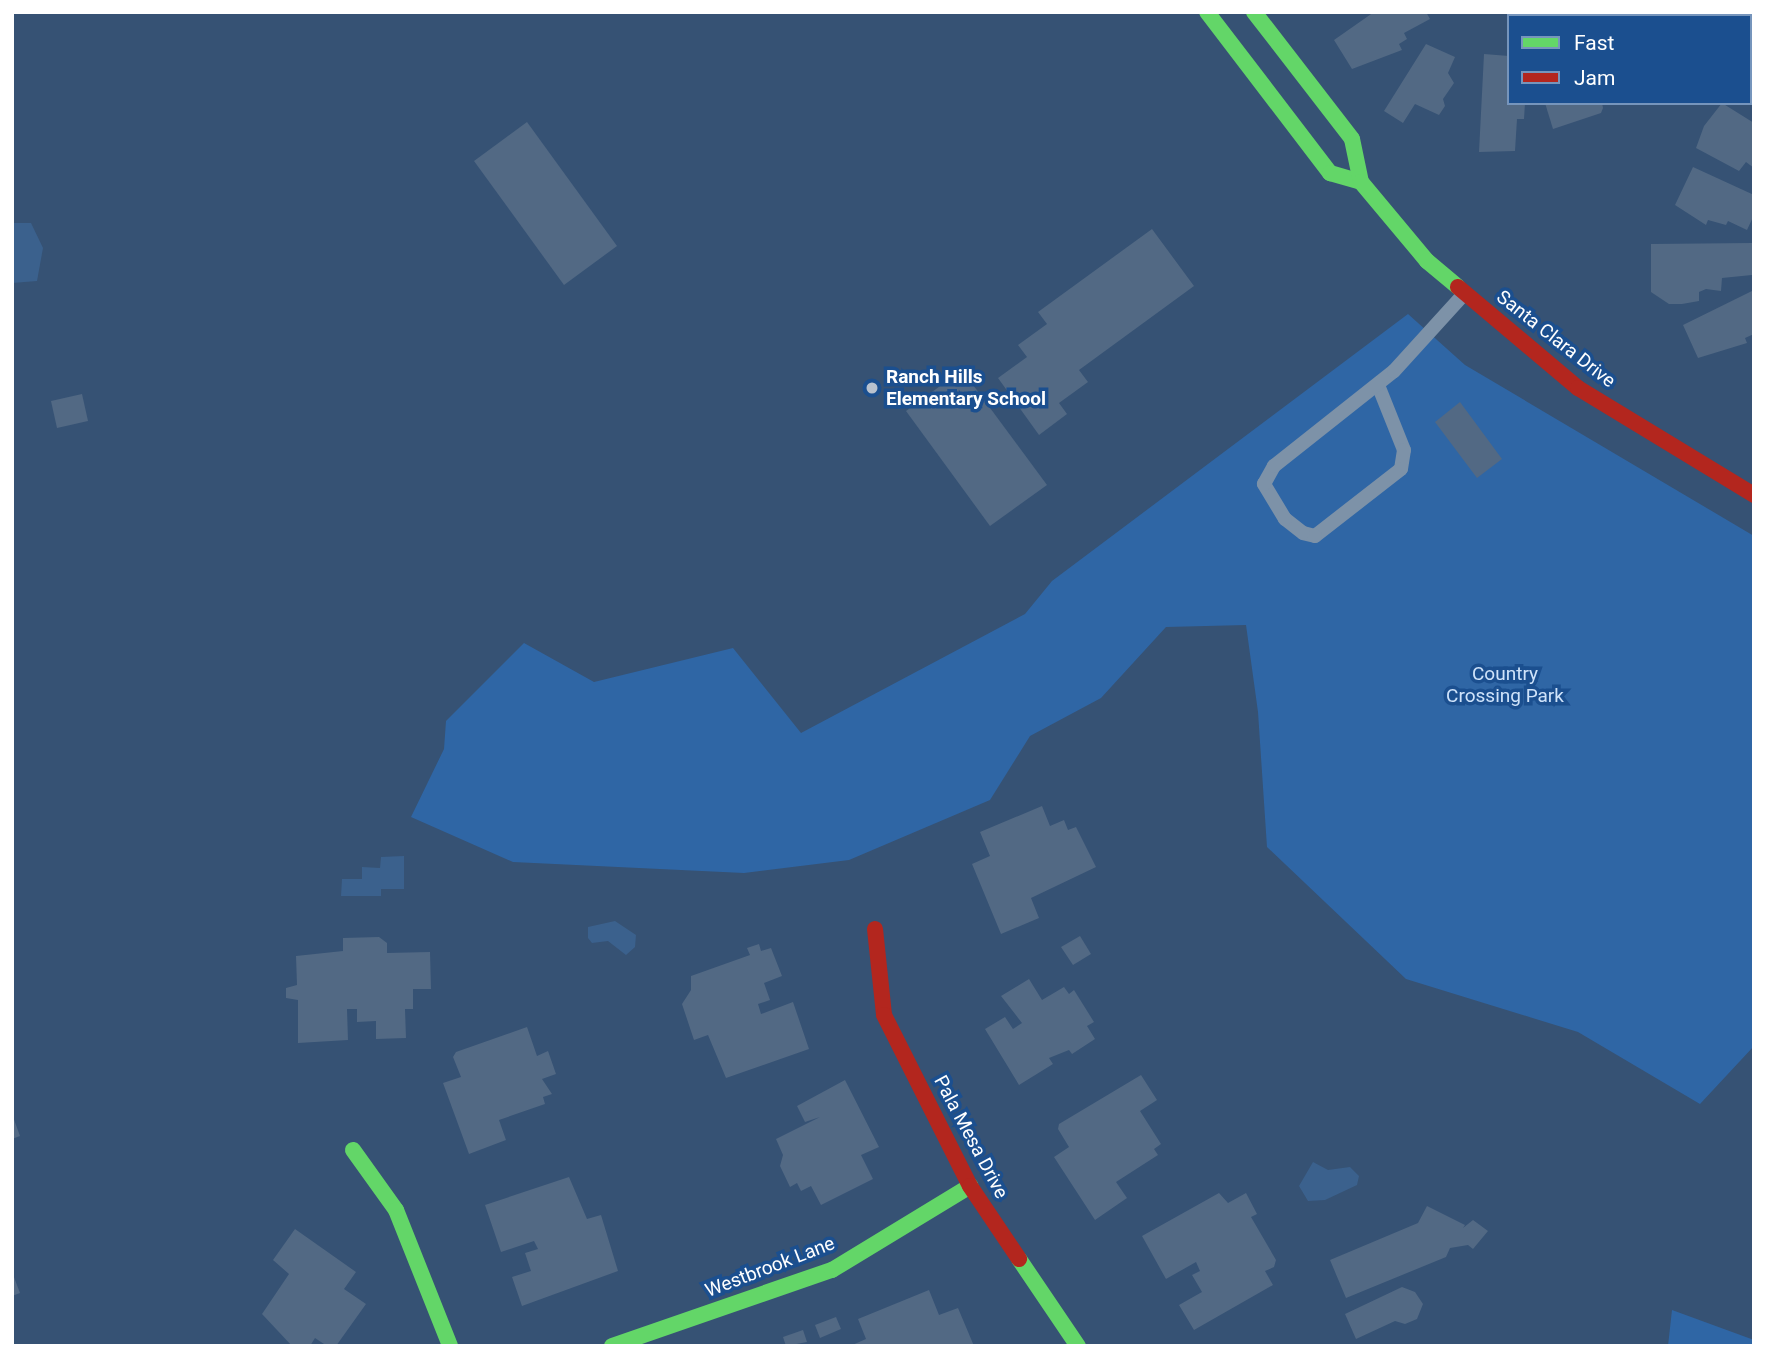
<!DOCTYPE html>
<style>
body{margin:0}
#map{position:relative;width:1766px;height:1358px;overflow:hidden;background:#365274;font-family:Roboto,sans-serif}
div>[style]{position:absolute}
.green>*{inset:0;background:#2f66a5}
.water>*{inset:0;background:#3b618d}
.building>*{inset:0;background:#526984}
.lane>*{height:14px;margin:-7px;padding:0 7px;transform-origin:7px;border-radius:7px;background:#7d92a8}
.fast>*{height:16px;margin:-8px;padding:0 8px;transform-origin:8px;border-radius:8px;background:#63d668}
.jam>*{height:16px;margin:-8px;padding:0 8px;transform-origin:8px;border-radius:8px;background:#b3261e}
.dots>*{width:19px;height:19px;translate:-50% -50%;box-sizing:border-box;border:4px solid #1b4f8f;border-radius:50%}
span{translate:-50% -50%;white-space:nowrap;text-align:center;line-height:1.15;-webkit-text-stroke:7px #1b4f8f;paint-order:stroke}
.street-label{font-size:19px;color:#fff}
.poi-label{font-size:19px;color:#fff;font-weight:700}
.left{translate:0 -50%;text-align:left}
.park-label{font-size:19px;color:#cfe3fa}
.frame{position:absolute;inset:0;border:14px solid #fff;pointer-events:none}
.legend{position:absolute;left:1507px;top:14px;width:245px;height:91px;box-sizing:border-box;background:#1b4f8f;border:2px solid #7695bc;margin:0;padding:9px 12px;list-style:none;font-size:21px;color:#fff}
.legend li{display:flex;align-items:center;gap:14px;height:35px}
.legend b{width:35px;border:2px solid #7695bc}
</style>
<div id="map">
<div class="green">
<div style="clip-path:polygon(1408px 314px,1465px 365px,1754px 536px,1754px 1046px,1700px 1104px,1578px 1032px,1406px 979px,1267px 847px,1258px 712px,1246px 625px,1166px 627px,1101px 698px,1030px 736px,990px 800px,849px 860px,744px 873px,513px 862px,411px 817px,444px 749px,446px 721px,524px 643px,594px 682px,733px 648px,801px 733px,1025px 614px,1052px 581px)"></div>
<div style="clip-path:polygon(1672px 1310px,1754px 1340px,1754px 1346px,1668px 1346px)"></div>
</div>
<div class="water">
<div style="clip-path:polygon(12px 223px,31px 223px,43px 248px,37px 281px,12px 283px)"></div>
<div style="clip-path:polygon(404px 856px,404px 889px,381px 889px,381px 896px,341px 896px,342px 879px,362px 879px,362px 867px,380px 868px,381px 857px)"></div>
<div style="clip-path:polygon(615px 921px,636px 935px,635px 947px,626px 955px,608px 941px,592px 943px,588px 938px,588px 927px)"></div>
<div style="clip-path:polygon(1313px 1162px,1328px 1170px,1350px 1167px,1359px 1176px,1357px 1185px,1325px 1200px,1308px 1201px,1299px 1186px)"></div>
</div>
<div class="building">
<div style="clip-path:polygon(1374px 12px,1426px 12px,1430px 19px,1404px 33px,1407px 39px,1399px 44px,1402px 50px,1352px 69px,1334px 40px)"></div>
<div style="clip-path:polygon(1426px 44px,1455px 57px,1448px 73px,1454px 83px,1443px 99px,1445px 106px,1439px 115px,1415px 104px,1403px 123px,1384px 111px)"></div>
<div style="clip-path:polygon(1484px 54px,1509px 56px,1509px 103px,1525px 103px,1524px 119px,1517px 119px,1515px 151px,1479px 152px)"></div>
<div style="clip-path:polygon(1545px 103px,1602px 103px,1603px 108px,1601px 113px,1553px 129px)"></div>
<div style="clip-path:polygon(1722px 103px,1754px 123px,1754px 168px,1746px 162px,1739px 171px,1696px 148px,1704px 126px)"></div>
<div style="clip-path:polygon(527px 122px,617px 246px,564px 285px,474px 161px)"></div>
<div style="clip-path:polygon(1693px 167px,1754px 195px,1754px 215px,1747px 230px,1728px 221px,1726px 225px,1708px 220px,1706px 225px,1675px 205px)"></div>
<div style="clip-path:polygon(1152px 229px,1194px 286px,1079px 370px,1088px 382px,1059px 403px,1067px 414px,1039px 435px,998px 378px,1027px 357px,1018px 345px,1047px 324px,1038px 312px)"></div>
<div style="clip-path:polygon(1752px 243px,1752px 275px,1722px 278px,1721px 291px,1706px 289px,1699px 292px,1699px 301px,1682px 304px,1669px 304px,1651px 292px,1651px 244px)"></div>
<div style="clip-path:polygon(1754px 290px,1754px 334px,1745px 338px,1747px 343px,1698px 358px,1683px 325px)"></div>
<div style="clip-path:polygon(962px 370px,1047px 485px,990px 526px,906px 411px)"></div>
<div style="clip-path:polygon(82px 394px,88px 421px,57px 428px,51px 401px)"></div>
<div style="clip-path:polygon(1460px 402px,1502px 459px,1477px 478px,1435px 422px)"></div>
<div style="clip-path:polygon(1042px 806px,1050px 826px,1064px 820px,1068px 830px,1076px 827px,1096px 867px,1031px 898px,1039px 918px,1001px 934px,972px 864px,990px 856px,980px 832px)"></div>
<div style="clip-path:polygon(1080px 936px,1091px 954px,1073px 965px,1061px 947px)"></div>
<div style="clip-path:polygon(379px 937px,387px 943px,387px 953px,430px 952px,431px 989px,413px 989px,413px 1009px,405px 1009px,406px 1038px,376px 1039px,376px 1021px,357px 1022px,357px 1009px,347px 1009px,348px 1040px,298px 1043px,298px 1000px,286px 998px,286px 988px,297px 985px,296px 956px,343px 951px,343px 938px)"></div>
<div style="clip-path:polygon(759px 944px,761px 951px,771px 948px,782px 976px,764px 983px,770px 1000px,758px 1004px,761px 1014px,793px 1002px,809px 1049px,726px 1078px,708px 1035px,694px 1040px,682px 1004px,691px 990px,691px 976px,750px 955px,747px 948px)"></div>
<div style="clip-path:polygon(1029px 979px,1042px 1000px,1064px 987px,1069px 994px,1074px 990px,1094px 1022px,1087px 1026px,1095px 1039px,1072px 1054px,1069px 1050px,1049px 1058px,1053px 1064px,1019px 1085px,985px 1029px,1005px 1017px,1013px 1029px,1022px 1023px,1001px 996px)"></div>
<div style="clip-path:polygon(527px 1027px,537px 1056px,548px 1051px,556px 1074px,542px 1079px,552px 1094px,543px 1097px,545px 1104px,499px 1120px,506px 1140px,469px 1154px,443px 1083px,461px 1077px,453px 1057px,456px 1052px)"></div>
<div style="clip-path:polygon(1141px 1075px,1157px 1100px,1140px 1111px,1161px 1144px,1154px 1149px,1158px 1155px,1116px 1182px,1127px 1198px,1095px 1220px,1054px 1157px,1069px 1147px,1058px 1129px,1059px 1124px)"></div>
<div style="clip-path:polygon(845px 1080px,879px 1147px,861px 1155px,873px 1179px,821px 1205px,811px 1186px,801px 1191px,797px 1183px,790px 1187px,780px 1166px,783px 1155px,776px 1139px,820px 1117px,805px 1122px,797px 1106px)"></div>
<div style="clip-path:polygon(12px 1114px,20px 1136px,12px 1139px)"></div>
<div style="clip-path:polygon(569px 1177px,587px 1219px,601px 1215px,618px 1271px,522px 1306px,512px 1277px,531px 1271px,525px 1253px,538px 1249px,534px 1241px,501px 1252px,485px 1205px)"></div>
<div style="clip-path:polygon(1219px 1193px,1228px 1203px,1246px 1193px,1257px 1214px,1251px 1217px,1276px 1260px,1274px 1267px,1265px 1271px,1273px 1285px,1194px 1330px,1179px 1305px,1202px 1292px,1192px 1275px,1200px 1271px,1196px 1262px,1166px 1279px,1142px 1236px)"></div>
<div style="clip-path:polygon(1427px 1206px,1465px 1225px,1463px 1228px,1473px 1220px,1488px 1231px,1473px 1249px,1468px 1245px,1450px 1248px,1446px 1257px,1346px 1298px,1330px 1260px,1418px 1223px)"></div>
<div style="clip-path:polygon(295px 1229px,356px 1272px,344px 1289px,366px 1304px,336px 1346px,327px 1346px,315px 1338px,310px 1346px,292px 1346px,262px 1314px,289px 1274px,273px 1260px)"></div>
<div style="clip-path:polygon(12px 1272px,20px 1293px,12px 1296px)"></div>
<div style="clip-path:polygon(1402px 1287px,1415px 1292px,1423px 1304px,1417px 1319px,1405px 1324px,1395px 1321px,1356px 1339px,1345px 1314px)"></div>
<div style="clip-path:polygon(929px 1290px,939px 1315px,958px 1308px,974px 1346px,850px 1346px,866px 1339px,858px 1319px)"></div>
<div style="clip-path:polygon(836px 1317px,841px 1329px,820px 1338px,815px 1325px)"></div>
<div style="clip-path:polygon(803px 1330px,807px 1342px,786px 1346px,783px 1337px)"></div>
</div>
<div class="lane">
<div style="left:1378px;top:385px;width:70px;rotate:68.2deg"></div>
<div style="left:1404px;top:450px;width:19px;rotate:99deg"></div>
<div style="left:1401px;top:469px;width:109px;rotate:142.1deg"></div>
<div style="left:1315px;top:536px;width:12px;rotate:-166deg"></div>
<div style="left:1303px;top:533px;width:23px;rotate:-142deg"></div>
<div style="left:1285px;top:519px;width:41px;rotate:-121deg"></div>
<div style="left:1264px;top:484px;width:21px;rotate:-61deg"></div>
<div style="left:1274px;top:466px;width:153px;rotate:-38.4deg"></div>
<div style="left:1394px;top:371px;width:104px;rotate:-47.7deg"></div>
</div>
<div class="fast">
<div style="left:1207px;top:12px;width:203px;rotate:52.6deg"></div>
<div style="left:1330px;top:173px;width:32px;rotate:16deg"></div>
<div style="left:1254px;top:12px;width:160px;rotate:52.3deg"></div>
<div style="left:1352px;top:139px;width:44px;rotate:78.2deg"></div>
<div style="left:1361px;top:182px;width:103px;rotate:50.1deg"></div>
<div style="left:1427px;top:261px;width:40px;rotate:40deg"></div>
<div style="left:353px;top:1150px;width:74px;rotate:54.4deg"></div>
<div style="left:396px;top:1210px;width:146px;rotate:68.3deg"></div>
<div style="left:1019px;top:1259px;width:105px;rotate:55.9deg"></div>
<div style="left:612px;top:1346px;width:233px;rotate:-19.1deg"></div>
<div style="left:832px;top:1270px;width:162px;rotate:-31.3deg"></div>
</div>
<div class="jam">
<div style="left:1458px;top:287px;width:157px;rotate:40.1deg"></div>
<div style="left:1578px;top:388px;width:206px;rotate:31.3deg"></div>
<div style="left:875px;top:929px;width:86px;rotate:84deg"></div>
<div style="left:884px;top:1015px;width:191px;rotate:63.3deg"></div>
<div style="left:970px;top:1186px;width:88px;rotate:56.1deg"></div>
</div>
<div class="dots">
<div style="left:872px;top:388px;background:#b9c2ce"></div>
</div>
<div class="street-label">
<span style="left:1556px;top:339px;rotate:38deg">Santa Clara Drive</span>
<span style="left:971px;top:1137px;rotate:62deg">Pala Mesa Drive</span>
<span style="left:770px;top:1267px;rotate:-21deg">Westbrook Lane</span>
</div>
<div class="poi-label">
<span class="left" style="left:886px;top:388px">Ranch Hills<br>Elementary School</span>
</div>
<div class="park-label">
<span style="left:1505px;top:685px">Country<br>Crossing Park</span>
</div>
<div class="frame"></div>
<ul class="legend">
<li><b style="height:9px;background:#63d668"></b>Fast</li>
<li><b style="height:9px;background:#b3261e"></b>Jam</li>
</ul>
</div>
